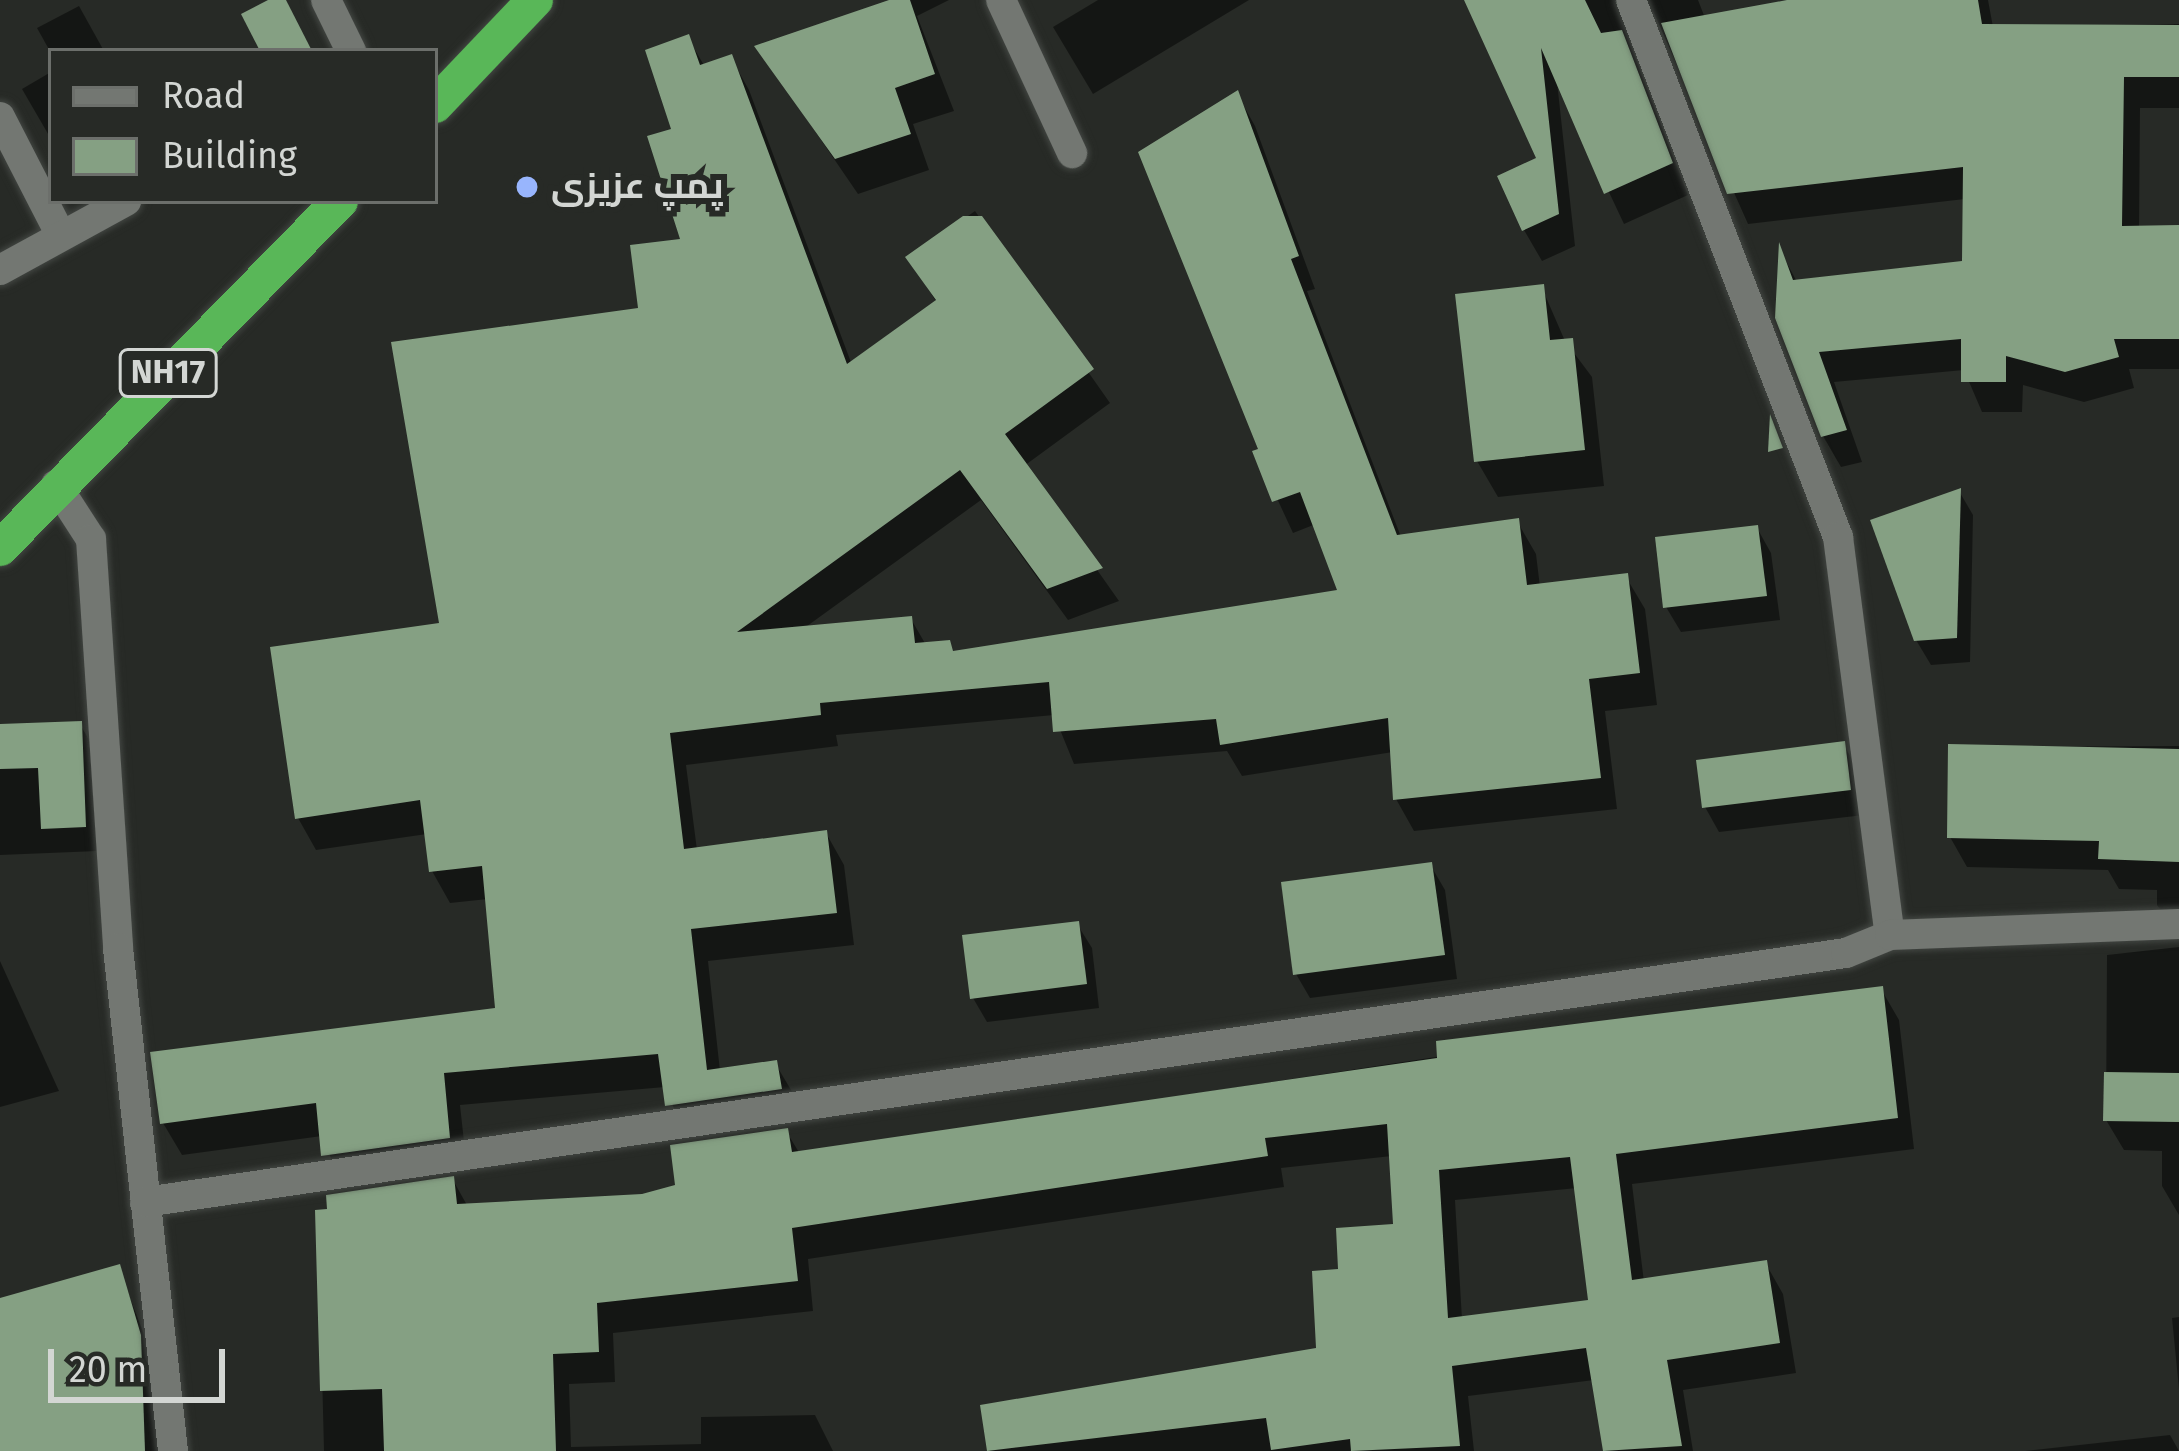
<!DOCTYPE html>
<meta charset="utf-8">
<style>
body{margin:0}
#map{position:relative;width:2179px;height:1451px;overflow:hidden;background:#272a26;font-family:"Fira Sans",Cairo,sans-serif}
div>[style]{position:absolute}
.shadow>*{inset:0;background:#0007}
.building>*{inset:0;background:#85a083}
.roads{filter:drop-shadow(0 0 3px #424642) drop-shadow(0 0 3px #424642)}
.minor>*{height:30px;margin:-15px;padding:0 15px;transform-origin:15px;border-radius:15px;background:#737772}
.highway>*{height:36px;margin:-18px;padding:0 18px;transform-origin:18px;border-radius:18px;background:#59b758}
.dots>*{width:33px;height:33px;translate:-50% -50%;box-sizing:border-box;border:6px solid #272a26;border-radius:50%}
span{translate:-50% -50%;white-space:nowrap;text-align:center;line-height:1.15;-webkit-text-stroke:12px #272a26;paint-order:stroke}
.shield-label span{padding:3px 9px;background:#272a26;border:3px solid;border-radius:9px;-webkit-text-stroke-width:0}
.shield-label{font-size:33px;color:#d3d6d3;font-weight:700}
.poi-label{font-size:36px;color:#d3d6d3;font-weight:700}
.left{translate:0 -50%;text-align:left}
.legend{position:absolute;left:48px;top:48px;width:390px;height:156px;box-sizing:border-box;background:#272a26;border:3px solid #6c6f6b;margin:0;padding:15px 21px;list-style:none;font-size:36px;color:#d3d6d3}
.legend li{display:flex;align-items:center;gap:24px;height:60px}
.legend b{width:60px;border:3px solid #6c6f6b}
.scale{position:absolute;left:48px;top:1349px;width:177px;height:54px;box-sizing:border-box;border:6px solid #d3d6d3;border-top:0;padding-left:15px;font-size:36px;line-height:42px;white-space:nowrap;color:#d3d6d3;-webkit-text-stroke:9px #272a26;paint-order:stroke}
</style>
<div id="map">
<div class="shadow">
<div style="clip-path:polygon(891px 0,949px 0,917px 16px,954px 111px,913px 124px,929px 170px,858px 194px,758px 48px)"></div>
<div style="clip-path:polygon(1098px 0,1249px 0,1093px 94px,1053px 27px)"></div>
<div style="clip-path:polygon(1467px 0,1698px 0,1705px 18px,1804px 0,1988px 0,1993px 27px,2179px 24px,2179px 108px,2140px 108px,2139px 229px,2179px 228px,2179px 369px,2129px 369px,2134px 388px,2084px 402px,2023px 385px,2022px 412px,1982px 412px,1964px 370px,1834px 382px,1862px 462px,1841px 467px,1823px 436px,1781px 252px,1797px 282px,1965px 264px,1965px 199px,1748px 224px,1653px 11px,1633px 18px,1629px 39px,1688px 195px,1624px 224px,1557px 82px,1575px 246px,1542px 261px,1524px 230px,1540px 160px)"></div>
<div style="clip-path:polygon(79px 6px,104px 51px,51px 53px,37px 28px)"></div>
<div style="clip-path:polygon(688px 38px,705px 67px,731px 58px,749px 90px,852px 365px,937px 303px,909px 258px,975px 211px,1110px 403px,1024px 466px,1119px 601px,1068px 620px,981px 500px,803px 629px,911px 619px,926px 645px,954px 654px,1342px 592px,1316px 524px,1293px 533px,1256px 453px,1262px 451px,1237px 94px,1255px 126px,1315px 289px,1307px 291px,1401px 537px,1517px 521px,1536px 554px,1540px 587px,1626px 577px,1645px 609px,1657px 705px,1605px 711px,1617px 809px,1414px 831px,1396px 799px,1393px 752px,1242px 776px,1227px 751px,1074px 764px,1054px 715px,836px 735px,838px 746px,686px 765px,697px 850px,826px 833px,844px 865px,854px 945px,708px 961px,720px 1071px,775px 1063px,794px 1095px,686px 1137px,665px 1087px,460px 1105px,467px 1169px,343px 1188px,322px 1136px,182px 1155px,163px 1123px,498px 1011px,488px 899px,450px 903px,432px 871px,427px 834px,316px 850px,298px 818px,443px 625px,684px 241px,675px 131px)"></div>
<div style="clip-path:polygon(51px 72px,51px 139px,22px 89px)"></div>
<div style="clip-path:polygon(1542px 288px,1565px 341px,1592px 377px,1604px 486px,1498px 497px,1477px 461px)"></div>
<div style="clip-path:polygon(1959px 491px,1973px 515px,1970px 662px,1931px 665px,1916px 640px)"></div>
<div style="clip-path:polygon(1757px 528px,1771px 553px,1780px 620px,1681px 632px,1666px 607px)"></div>
<div style="clip-path:polygon(80px 724px,94px 749px,98px 851px,0 855px,0 727px)"></div>
<div style="clip-path:polygon(1843px 744px,1858px 769px,1864px 815px,1719px 832px,1705px 807px)"></div>
<div style="clip-path:polygon(2179px 746px,2179px 935px,2157px 905px,2157px 890px,2119px 889px,2108px 870px,1967px 867px,1950px 837px,1951px 747px)"></div>
<div style="clip-path:polygon(1431px 866px,1445px 890px,1457px 979px,1310px 998px,1296px 974px)"></div>
<div style="clip-path:polygon(1077px 924px,1092px 948px,1099px 1008px,987px 1022px,973px 998px)"></div>
<div style="clip-path:polygon(2179px 947px,2179px 1215px,2162px 1186px,2162px 1151px,2124px 1150px,2106px 1120px,2107px 955px)"></div>
<div style="clip-path:polygon(0 961px,59px 1091px,0 1107px)"></div>
<div style="clip-path:polygon(evenodd,1881px 989px,1899px 1020px,1914px 1149px,1632px 1184px,1644px 1282px,1766px 1264px,1783px 1294px,1796px 1373px,1683px 1390px,1693px 1451px,1606px 1451px,1594px 1380px,1468px 1396px,1474px 1451px,990px 1451px,983px 1407px,1319px 1350px,1341px 1272px,1396px 1227px,1392px 1156px,1281px 1168px,1284px 1187px,808px 1259px,813px 1311px,613px 1333px,615px 1382px,569px 1384px,571px 1447px,701px 1444px,701px 1417px,815px 1415px,833px 1451px,324px 1451px,318px 1213px,453px 1180px,468px 1207px,643px 1197px,679px 1188px,786px 1131px,800px 1154px,1881px 989px,1577px 1188px,1592px 1302px,1462px 1319px,1455px 1200px,1577px 1188px)"></div>
<div style="clip-path:polygon(118px 1267px,157px 1368px,159px 1451px,0 1451px,0 1301px)"></div>
<div style="clip-path:polygon(2179px 1317px,2179px 1389px,2172px 1318px)"></div>
<div style="clip-path:polygon(2170px 1435px,2179px 1451px,2025px 1451px)"></div>
</div>
<div class="building">
<div style="clip-path:polygon(268px 0,286px 0,312px 51px,260px 51px,241px 14px)"></div>
<div style="clip-path:polygon(889px 0,910px 0,935px 74px,895px 88px,911px 134px,835px 159px,754px 46px)"></div>
<div style="clip-path:polygon(1464px 0,1585px 0,1601px 33px,1622px 30px,1673px 163px,1604px 194px,1541px 48px,1559px 214px,1522px 231px,1497px 176px,1536px 158px)"></div>
<div style="clip-path:polygon(1787px 0,1978px 0,1982px 24px,2179px 25px,2179px 77px,2124px 77px,2122px 226px,2179px 225px,2179px 339px,2114px 339px,2119px 357px,2065px 372px,2006px 356px,2006px 382px,1961px 382px,1961px 339px,1819px 352px,1847px 430px,1821px 437px,1775px 318px,1779px 242px,1793px 280px,1962px 261px,1963px 167px,1727px 194px,1661px 23px)"></div>
<div style="clip-path:polygon(689px 34px,700px 65px,732px 54px,847px 364px,936px 300px,905px 257px,963px 216px,982px 216px,1094px 369px,1005px 434px,1103px 568px,1047px 589px,960px 470px,737px 632px,912px 616px,915px 643px,950px 640px,953px 651px,1337px 590px,1300px 492px,1272px 502px,1252px 451px,1258px 449px,1138px 152px,1238px 90px,1299px 256px,1291px 259px,1397px 535px,1519px 518px,1527px 585px,1628px 573px,1640px 673px,1589px 679px,1601px 778px,1393px 800px,1388px 718px,1220px 745px,1216px 719px,1053px 732px,1049px 682px,820px 703px,821px 715px,670px 733px,684px 849px,827px 830px,837px 913px,691px 929px,707px 1070px,777px 1060px,782px 1089px,665px 1106px,658px 1054px,444px 1073px,450px 1138px,321px 1156px,316px 1103px,160px 1124px,150px 1052px,495px 1008px,482px 866px,429px 872px,420px 800px,295px 819px,270px 647px,439px 623px,391px 342px,638px 308px,630px 245px,680px 239px,647px 136px,671px 129px,645px 50px)"></div>
<div style="clip-path:polygon(1544px 284px,1550px 340px,1573px 338px,1585px 450px,1474px 462px,1455px 294px)"></div>
<div style="clip-path:polygon(1770px 414px,1783px 448px,1768px 452px)"></div>
<div style="clip-path:polygon(1961px 488px,1957px 638px,1914px 641px,1870px 520px)"></div>
<div style="clip-path:polygon(1758px 525px,1767px 596px,1663px 608px,1655px 537px)"></div>
<div style="clip-path:polygon(82px 721px,86px 827px,41px 829px,38px 768px,0 769px,0 724px)"></div>
<div style="clip-path:polygon(1845px 741px,1851px 790px,1702px 808px,1696px 760px)"></div>
<div style="clip-path:polygon(1948px 744px,2179px 749px,2179px 862px,2098px 859px,2099px 841px,1947px 838px)"></div>
<div style="clip-path:polygon(1432px 862px,1445px 955px,1293px 975px,1281px 882px)"></div>
<div style="clip-path:polygon(1079px 921px,1087px 984px,970px 999px,962px 935px)"></div>
<div style="clip-path:polygon(evenodd,1883px 986px,1898px 1118px,1616px 1154px,1632px 1280px,1767px 1260px,1780px 1343px,1667px 1360px,1682px 1446px,1603px 1451px,1586px 1348px,1452px 1366px,1460px 1446px,1351px 1451px,1350px 1439px,1271px 1450px,1266px 1418px,987px 1451px,980px 1405px,1316px 1348px,1312px 1271px,1338px 1269px,1336px 1228px,1393px 1224px,1387px 1124px,1265px 1138px,1268px 1156px,792px 1228px,798px 1281px,597px 1303px,599px 1352px,553px 1354px,556px 1451px,384px 1451px,382px 1389px,320px 1391px,315px 1210px,327px 1209px,326px 1195px,454px 1176px,457px 1204px,642px 1194px,675px 1185px,670px 1145px,788px 1128px,792px 1152px,1437px 1058px,1436px 1041px,1883px 986px,1570px 1157px,1588px 1300px,1448px 1318px,1439px 1170px,1570px 1157px)"></div>
<div style="clip-path:polygon(2104px 1072px,2179px 1073px,2179px 1122px,2103px 1121px)"></div>
<div style="clip-path:polygon(120px 1264px,141px 1335px,145px 1451px,0 1451px,0 1298px)"></div>
</div>
<div class="roads">
<div class="minor">
<div style="left:326px;top:0;width:57px;rotate:63.9deg"></div>
<div style="left:1001px;top:0;width:169px;rotate:65.1deg"></div>
<div style="left:1631px;top:0;width:576px;rotate:68.92deg"></div>
<div style="left:1838px;top:537px;width:401px;rotate:82.6deg"></div>
<div style="left:0;top:117px;width:129px;rotate:62.8deg"></div>
<div style="left:0;top:270px;width:144px;rotate:-28.7deg"></div>
<div style="left:56px;top:485px;width:64px;rotate:57.1deg"></div>
<div style="left:91px;top:539px;width:410px;rotate:86.2deg"></div>
<div style="left:118px;top:948px;width:506px;rotate:83.76deg"></div>
<div style="left:145px;top:1202px;width:1719px;rotate:-8.33deg"></div>
<div style="left:1846px;top:953px;width:48px;rotate:-22.2deg"></div>
<div style="left:1890px;top:935px;width:289px;rotate:-2.2deg"></div>
</div>
<div class="highway">
<div style="left:435px;top:105px;width:145px;rotate:-46.4deg"></div>
<div style="left:0;top:548px;width:486px;rotate:-45.6deg"></div>
</div>
</div>
<div class="dots">
<div style="left:527px;top:187px;background:#98b5fd"></div>
</div>
<div class="shield-label">
<span style="left:168px;top:373px">NH17</span>
</div>
<div class="poi-label">
<span class="left" style="left:551px;top:187px">پمپ عزیزی</span>
</div>
<ul class="legend">
<li><b style="height:15px;background:#737772"></b>Road</li>
<li><b style="height:33px;background:#85a083"></b>Building</li>
</ul>
<div class="scale">20 m</div>
</div>
